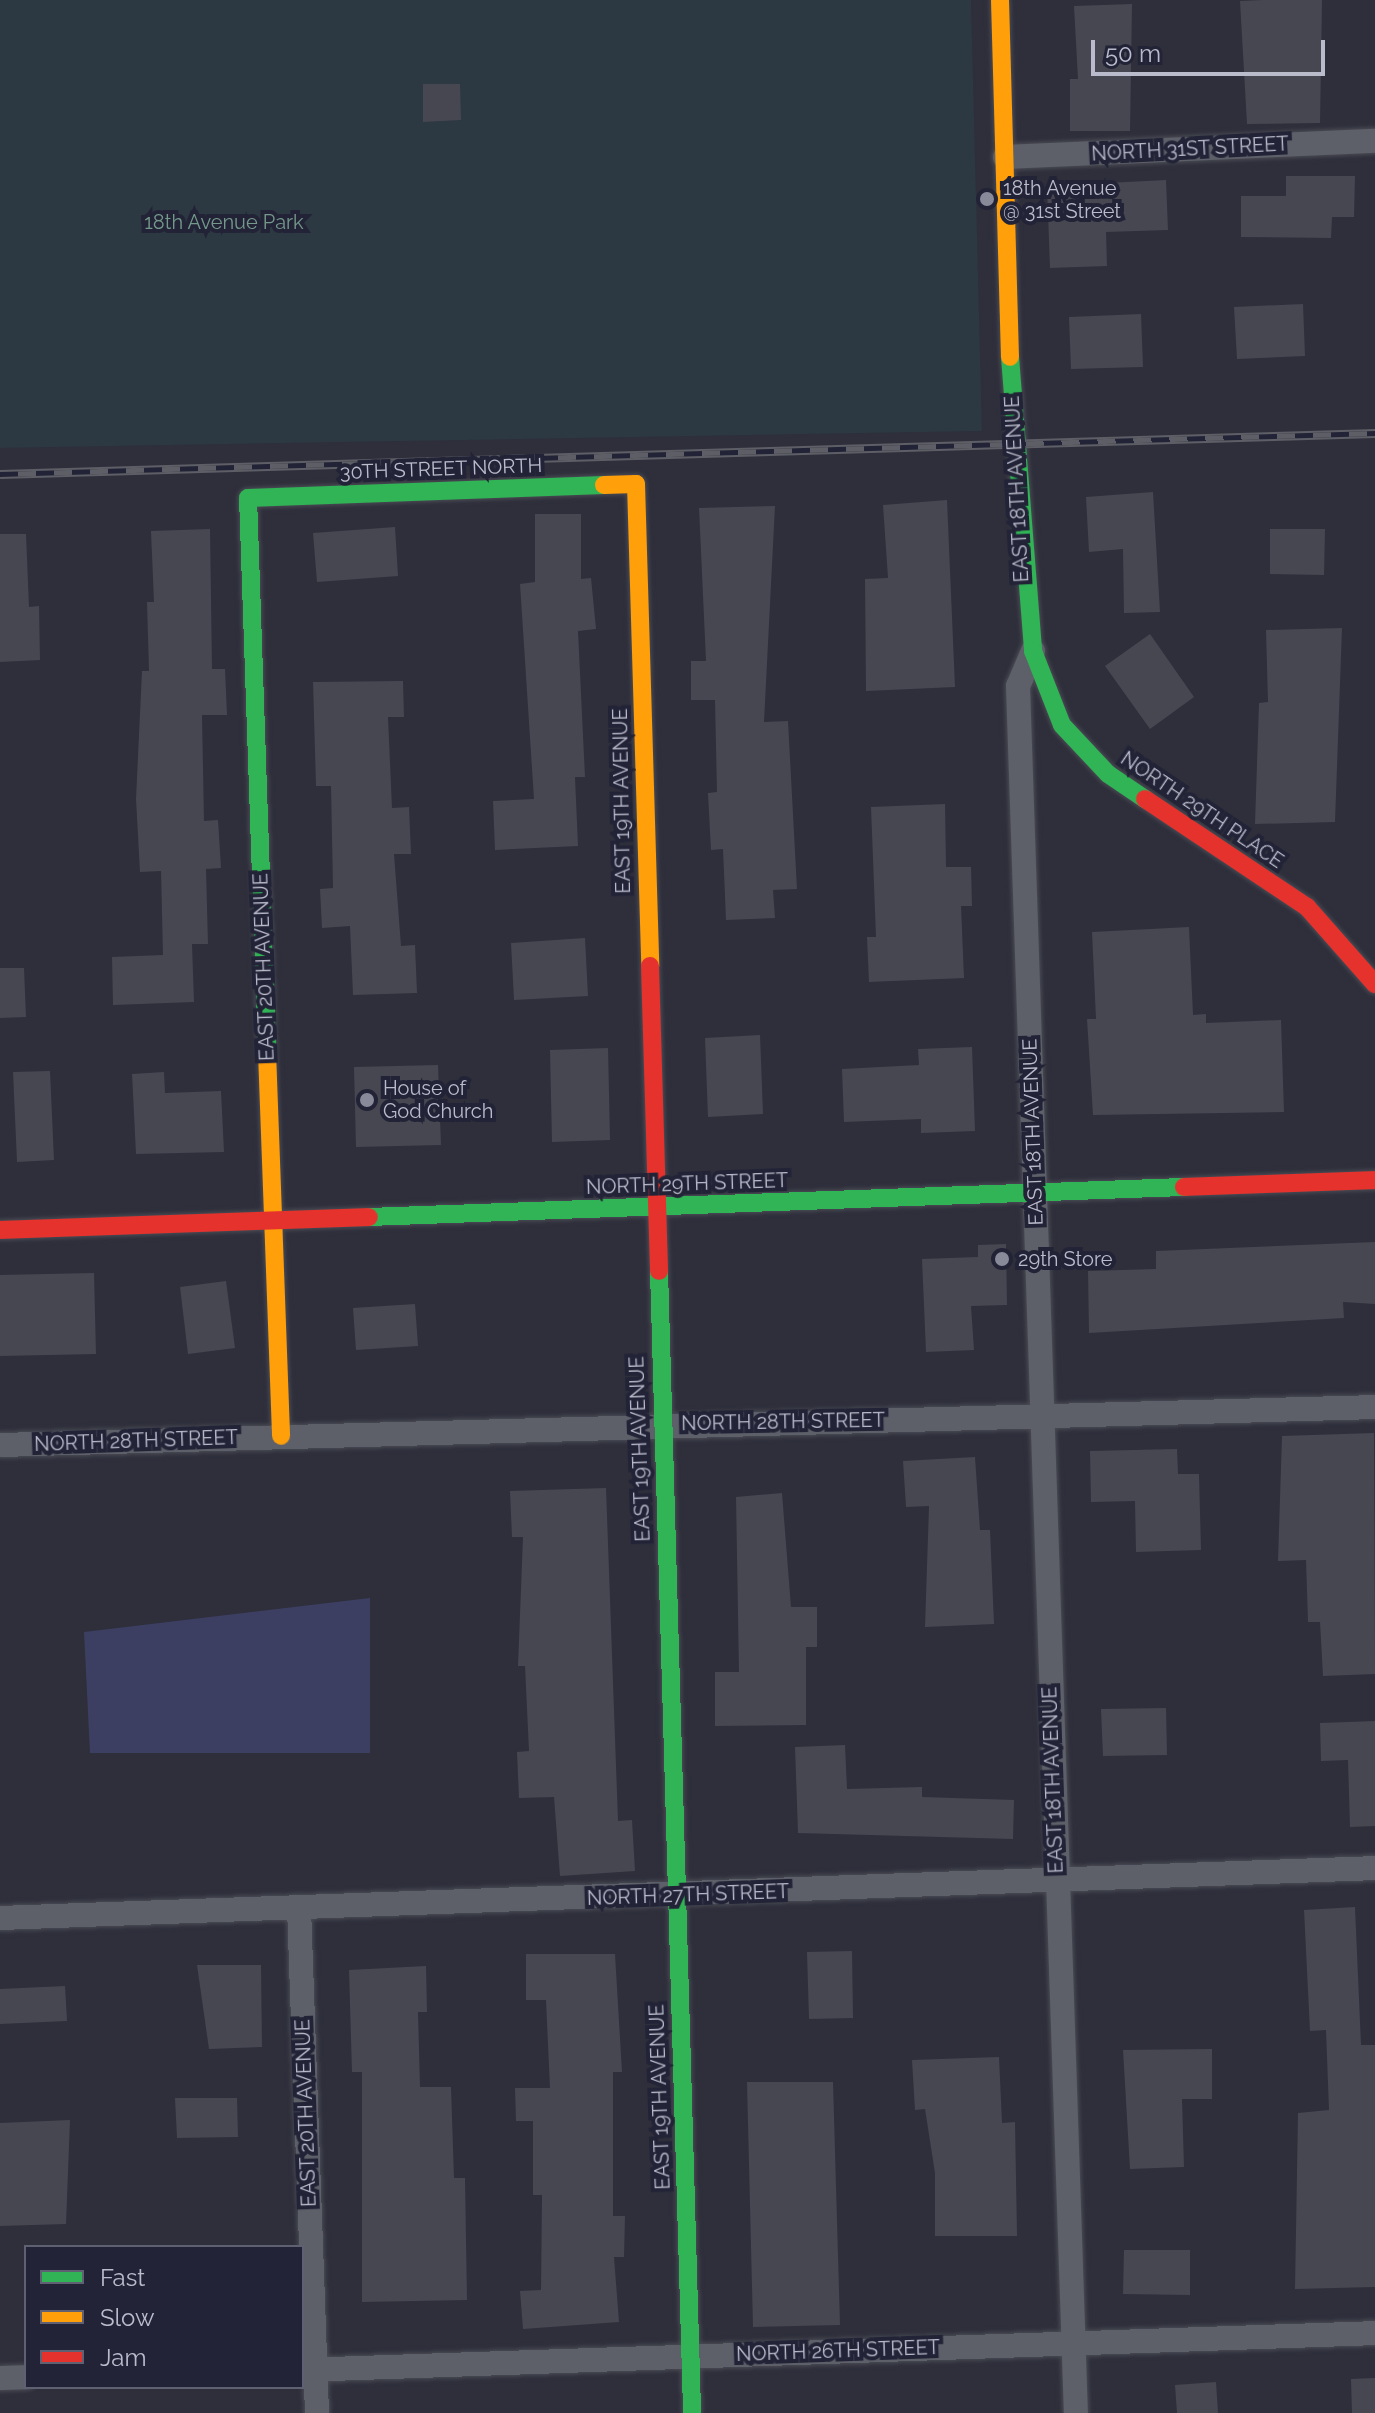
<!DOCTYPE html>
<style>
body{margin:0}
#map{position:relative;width:1375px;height:2413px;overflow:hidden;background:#2e2f3b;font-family:Raleway,sans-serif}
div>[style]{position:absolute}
.green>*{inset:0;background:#2c3842}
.water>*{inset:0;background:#3d3f62}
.building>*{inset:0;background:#464751}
.roads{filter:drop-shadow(0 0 2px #4a4b54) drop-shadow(0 0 2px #4a4b54)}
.street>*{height:24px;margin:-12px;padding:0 12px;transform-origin:12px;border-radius:12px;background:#5e6069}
.fast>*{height:18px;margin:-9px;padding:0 9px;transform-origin:9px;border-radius:9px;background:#30b455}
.slow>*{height:18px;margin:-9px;padding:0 9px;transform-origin:9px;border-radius:9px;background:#ff9f0a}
.jam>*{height:18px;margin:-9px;padding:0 9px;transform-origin:9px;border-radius:9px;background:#e5322d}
.rail>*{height:9px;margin-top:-4.5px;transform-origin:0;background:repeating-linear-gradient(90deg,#222336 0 18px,#5d5e66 0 36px);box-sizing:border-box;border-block:2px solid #5d5e66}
.dots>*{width:22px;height:22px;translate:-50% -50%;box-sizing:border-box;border:4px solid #222336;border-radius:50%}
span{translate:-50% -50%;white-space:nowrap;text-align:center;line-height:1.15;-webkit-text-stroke:8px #222336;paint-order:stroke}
.street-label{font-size:20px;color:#babbcb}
.poi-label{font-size:20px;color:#babbcb}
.left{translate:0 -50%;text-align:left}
.park-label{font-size:20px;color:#74998a}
.legend{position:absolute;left:24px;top:2245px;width:280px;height:144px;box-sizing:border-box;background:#222336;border:2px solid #5f6072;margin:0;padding:10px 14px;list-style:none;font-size:24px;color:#babbcb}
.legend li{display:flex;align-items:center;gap:16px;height:40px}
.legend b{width:40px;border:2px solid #5f6072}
.scale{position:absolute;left:1091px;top:40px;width:234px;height:36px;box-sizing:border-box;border:4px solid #babbcb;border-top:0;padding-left:10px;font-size:24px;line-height:28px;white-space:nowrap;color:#babbcb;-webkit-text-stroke:6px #222336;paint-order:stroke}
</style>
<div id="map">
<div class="green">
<div style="clip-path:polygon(0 0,971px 0,982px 431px,0 448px)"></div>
</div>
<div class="water">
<div style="clip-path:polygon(370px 1598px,370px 1753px,90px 1753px,84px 1632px)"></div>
</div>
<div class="building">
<div style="clip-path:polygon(1263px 0,1322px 0,1320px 123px,1247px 124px,1240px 1px)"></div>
<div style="clip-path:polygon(1132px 4px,1130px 131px,1070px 131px,1070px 79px,1078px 79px,1074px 6px)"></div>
<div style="clip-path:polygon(423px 84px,460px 84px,461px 120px,423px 122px)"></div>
<div style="clip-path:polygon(1286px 176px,1355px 176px,1354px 217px,1332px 217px,1331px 238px,1241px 237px,1241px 196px,1286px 196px)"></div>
<div style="clip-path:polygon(1166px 180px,1168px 230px,1106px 232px,1107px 266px,1050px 268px,1047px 186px)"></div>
<div style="clip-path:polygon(1303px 304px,1305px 356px,1237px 359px,1234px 307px)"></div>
<div style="clip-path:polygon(1141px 314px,1143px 367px,1071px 369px,1069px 317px)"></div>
<div style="clip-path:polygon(1153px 492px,1160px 612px,1124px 613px,1123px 549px,1089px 552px,1086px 497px)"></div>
<div style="clip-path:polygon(947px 500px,955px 687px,866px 691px,865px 579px,888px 578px,883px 505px)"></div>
<div style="clip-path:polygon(775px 506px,764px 722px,788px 721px,797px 889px,773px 890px,775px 918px,726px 920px,723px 849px,711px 850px,708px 793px,717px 792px,715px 700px,691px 700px,691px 661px,706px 661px,699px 508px)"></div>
<div style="clip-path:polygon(535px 514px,581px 514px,581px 579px,591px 578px,596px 629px,578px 631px,585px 777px,575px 777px,578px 846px,495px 850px,493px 801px,534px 799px,520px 584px,535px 582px)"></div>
<div style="clip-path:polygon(395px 527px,398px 576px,317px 582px,313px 533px)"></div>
<div style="clip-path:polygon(210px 529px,212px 669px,225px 669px,227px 715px,202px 715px,204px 821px,218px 820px,221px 868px,206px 869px,208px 944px,192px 944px,194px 1002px,113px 1005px,112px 957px,163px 955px,161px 871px,140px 872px,136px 799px,142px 671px,149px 671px,147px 602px,154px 602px,151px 531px)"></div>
<div style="clip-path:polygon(1270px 529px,1325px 529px,1324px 575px,1270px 574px)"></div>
<div style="clip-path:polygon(0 534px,26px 534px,29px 607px,39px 606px,40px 660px,0 662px)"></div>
<div style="clip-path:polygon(1342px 628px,1335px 822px,1255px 824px,1259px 703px,1268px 702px,1266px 630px)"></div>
<div style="clip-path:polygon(1150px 634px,1194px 697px,1150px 729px,1105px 666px)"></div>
<div style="clip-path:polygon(403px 681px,404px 717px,388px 717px,392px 808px,409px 807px,411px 854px,394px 854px,401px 946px,415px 945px,417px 993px,353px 995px,350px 926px,322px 928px,320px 889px,333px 888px,331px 786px,316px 786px,313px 682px)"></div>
<div style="clip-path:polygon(945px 804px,946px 867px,971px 867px,972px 906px,961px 906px,964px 978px,869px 982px,867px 937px,876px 937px,871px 807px)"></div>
<div style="clip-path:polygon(1189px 927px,1193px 1015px,1206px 1014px,1206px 1023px,1281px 1020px,1284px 1112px,1093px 1115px,1087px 1019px,1096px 1019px,1092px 932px)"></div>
<div style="clip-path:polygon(585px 938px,588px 996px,514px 1000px,511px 943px)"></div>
<div style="clip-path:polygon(0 968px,24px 968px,26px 1017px,0 1018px)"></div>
<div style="clip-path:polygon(760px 1035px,763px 1114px,708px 1117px,705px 1038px)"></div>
<div style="clip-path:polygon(972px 1047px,975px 1131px,921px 1133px,921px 1119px,844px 1122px,842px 1069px,919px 1065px,918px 1049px)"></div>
<div style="clip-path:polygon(608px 1048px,610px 1140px,552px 1142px,550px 1050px)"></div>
<div style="clip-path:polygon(438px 1065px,441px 1145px,356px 1147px,354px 1067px)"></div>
<div style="clip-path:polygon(50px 1071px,54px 1160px,17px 1162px,13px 1072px)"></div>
<div style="clip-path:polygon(164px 1072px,165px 1093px,221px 1091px,224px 1152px,136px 1154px,132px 1074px)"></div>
<div style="clip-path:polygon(1375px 1242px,1375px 1304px,1343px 1302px,1344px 1318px,1089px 1333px,1088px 1271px,1156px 1269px,1156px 1251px)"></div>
<div style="clip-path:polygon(1006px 1244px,1007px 1305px,971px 1306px,974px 1350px,926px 1352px,922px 1259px,978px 1257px,978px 1245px)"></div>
<div style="clip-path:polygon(94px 1273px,96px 1354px,0 1356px,0 1275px)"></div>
<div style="clip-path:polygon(226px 1281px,235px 1348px,188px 1354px,180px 1287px)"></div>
<div style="clip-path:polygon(415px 1304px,418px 1346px,356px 1350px,353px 1308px)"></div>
<div style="clip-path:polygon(1374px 1433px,1375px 1674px,1323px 1676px,1320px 1622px,1308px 1622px,1306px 1560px,1278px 1561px,1282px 1436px)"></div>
<div style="clip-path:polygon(1177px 1449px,1178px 1474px,1199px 1474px,1201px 1550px,1136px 1552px,1135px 1501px,1091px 1502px,1090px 1451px)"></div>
<div style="clip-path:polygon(975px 1457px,980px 1530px,990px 1530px,994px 1624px,925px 1627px,929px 1506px,906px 1507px,903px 1461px)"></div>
<div style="clip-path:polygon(606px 1488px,618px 1821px,632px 1820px,635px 1871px,560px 1876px,554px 1797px,519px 1798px,517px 1752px,529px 1751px,525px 1666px,518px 1666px,523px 1537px,512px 1537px,510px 1491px)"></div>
<div style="clip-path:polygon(782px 1493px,791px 1607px,817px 1607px,817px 1647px,806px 1647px,806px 1725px,715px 1726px,715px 1672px,739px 1672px,736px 1497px)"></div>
<div style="clip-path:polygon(1166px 1708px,1167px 1755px,1103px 1756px,1101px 1709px)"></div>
<div style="clip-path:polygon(1375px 1721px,1375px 1826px,1350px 1827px,1348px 1760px,1321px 1761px,1320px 1723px)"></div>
<div style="clip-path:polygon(845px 1745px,847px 1789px,922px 1787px,922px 1797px,1014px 1800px,1013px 1839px,798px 1833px,795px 1747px)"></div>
<div style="clip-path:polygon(1355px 1907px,1361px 2045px,1375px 2045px,1375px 2287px,1295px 2289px,1298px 2113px,1329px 2110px,1326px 2030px,1310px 2031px,1304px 1910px)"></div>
<div style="clip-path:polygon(852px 1951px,853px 2018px,809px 2019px,807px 1952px)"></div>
<div style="clip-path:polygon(526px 1954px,615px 1954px,622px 2072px,613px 2072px,613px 2216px,625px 2216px,624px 2257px,614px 2257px,619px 2322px,523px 2329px,520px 2291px,541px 2290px,542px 2195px,533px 2195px,533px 2121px,516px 2121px,515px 2088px,550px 2088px,546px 2000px,526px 2000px)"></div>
<div style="clip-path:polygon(197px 1965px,261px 1965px,262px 2047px,209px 2049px)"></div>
<div style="clip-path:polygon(426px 1966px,427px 2012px,418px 2012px,420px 2087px,451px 2087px,454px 2178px,465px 2178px,467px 2300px,362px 2302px,362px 2072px,352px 2072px,349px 1970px)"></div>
<div style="clip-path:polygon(65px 1986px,67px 2021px,0 2024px,0 1989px)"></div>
<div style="clip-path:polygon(1212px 2049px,1212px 2099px,1182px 2099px,1184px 2167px,1130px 2169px,1123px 2050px)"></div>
<div style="clip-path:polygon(999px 2057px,1002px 2123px,1015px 2122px,1017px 2236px,935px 2236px,935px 2173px,925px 2109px,915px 2110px,912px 2060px)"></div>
<div style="clip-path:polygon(747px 2082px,833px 2082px,840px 2325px,753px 2327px)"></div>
<div style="clip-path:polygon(175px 2098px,237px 2098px,238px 2137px,177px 2138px)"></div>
<div style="clip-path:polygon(70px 2120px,66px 2224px,0 2226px,0 2123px)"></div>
<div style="clip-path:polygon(1124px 2250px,1190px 2250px,1190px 2295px,1123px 2294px)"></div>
<div style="clip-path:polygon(1375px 2378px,1375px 2413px,1352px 2413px,1351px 2379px)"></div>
<div style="clip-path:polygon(1216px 2382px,1218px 2413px,1177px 2413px,1175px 2385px)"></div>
</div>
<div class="roads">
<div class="street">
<div style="left:1005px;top:157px;width:370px;rotate:-2.5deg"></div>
<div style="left:1033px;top:651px;width:38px;rotate:113deg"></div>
<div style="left:1018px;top:686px;width:1728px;rotate:88.08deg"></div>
<div style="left:0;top:1445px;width:1376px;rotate:-1.58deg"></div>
<div style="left:299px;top:1908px;width:505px;rotate:87.96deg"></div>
<div style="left:0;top:1918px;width:1376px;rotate:-2.08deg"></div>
<div style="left:302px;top:2370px;width:1074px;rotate:-1.97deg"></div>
<div style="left:0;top:2378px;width:26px;rotate:-2deg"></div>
</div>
<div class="fast">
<div style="left:1010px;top:357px;width:295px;rotate:85.5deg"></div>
<div style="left:1033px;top:651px;width:79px;rotate:68.6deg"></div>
<div style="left:1062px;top:725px;width:67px;rotate:46.8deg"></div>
<div style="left:1108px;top:774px;width:45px;rotate:34deg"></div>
<div style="left:267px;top:1052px;width:554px;rotate:-91.96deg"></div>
<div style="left:248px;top:498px;width:356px;rotate:-2.1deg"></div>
<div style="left:369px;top:1217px;width:816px;rotate:-2.11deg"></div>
<div style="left:659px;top:1271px;width:1142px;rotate:88.34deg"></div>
</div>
<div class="slow">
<div style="left:1000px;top:0;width:357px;rotate:88.4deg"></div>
<div style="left:604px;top:485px;width:32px;rotate:-2deg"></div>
<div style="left:636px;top:484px;width:482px;rotate:88.3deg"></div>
<div style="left:267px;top:1052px;width:384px;rotate:87.9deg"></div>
</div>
<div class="jam">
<div style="left:1145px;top:799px;width:195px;rotate:33.7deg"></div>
<div style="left:1307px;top:907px;width:103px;rotate:48.6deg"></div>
<div style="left:650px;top:966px;width:305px;rotate:88.3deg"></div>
<div style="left:1184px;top:1187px;width:191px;rotate:-2.1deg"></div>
<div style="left:0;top:1230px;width:369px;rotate:-2deg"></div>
</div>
</div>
<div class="rail">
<div style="left:0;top:474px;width:1376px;rotate:-1.71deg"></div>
</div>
<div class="dots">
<div style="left:987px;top:199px;background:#898a99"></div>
<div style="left:367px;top:1100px;background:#898a99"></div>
<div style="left:1002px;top:1259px;background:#898a99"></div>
</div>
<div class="street-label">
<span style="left:1190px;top:149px;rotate:-3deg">NORTH 31ST STREET</span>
<span style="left:441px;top:469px;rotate:-2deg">30TH STREET NORTH</span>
<span style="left:1017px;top:489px;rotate:-93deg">EAST 18TH AVENUE</span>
<span style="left:622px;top:801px;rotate:-91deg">EAST 19TH AVENUE</span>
<span style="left:1202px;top:810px;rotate:34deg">NORTH 29TH PLACE</span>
<span style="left:264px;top:967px;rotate:-92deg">EAST 20TH AVENUE</span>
<span style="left:1033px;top:1132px;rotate:-92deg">EAST 18TH AVENUE</span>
<span style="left:687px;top:1184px;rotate:-2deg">NORTH 29TH STREET</span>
<span style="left:783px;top:1422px;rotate:-1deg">NORTH 28TH STREET</span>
<span style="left:136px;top:1441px;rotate:-2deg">NORTH 28TH STREET</span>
<span style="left:640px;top:1449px;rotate:-92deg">EAST 19TH AVENUE</span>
<span style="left:1053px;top:1780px;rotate:-92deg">EAST 18TH AVENUE</span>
<span style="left:688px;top:1895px;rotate:-2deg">NORTH 27TH STREET</span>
<span style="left:660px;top:2097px;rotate:-92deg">EAST 19TH AVENUE</span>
<span style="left:306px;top:2113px;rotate:-92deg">EAST 20TH AVENUE</span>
<span style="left:838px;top:2351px;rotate:-2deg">NORTH 26TH STREET</span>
</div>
<div class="poi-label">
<span class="left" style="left:1003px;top:200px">18th Avenue<br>@ 31st Street</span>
<span class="left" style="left:383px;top:1100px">House of<br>God Church</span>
<span class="left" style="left:1018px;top:1259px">29th Store</span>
</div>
<div class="park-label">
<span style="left:224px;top:222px">18th Avenue Park</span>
</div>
<ul class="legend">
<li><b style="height:10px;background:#30b455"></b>Fast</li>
<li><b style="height:10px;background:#ff9f0a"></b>Slow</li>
<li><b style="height:10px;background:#e5322d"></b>Jam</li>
</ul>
<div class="scale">50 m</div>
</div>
